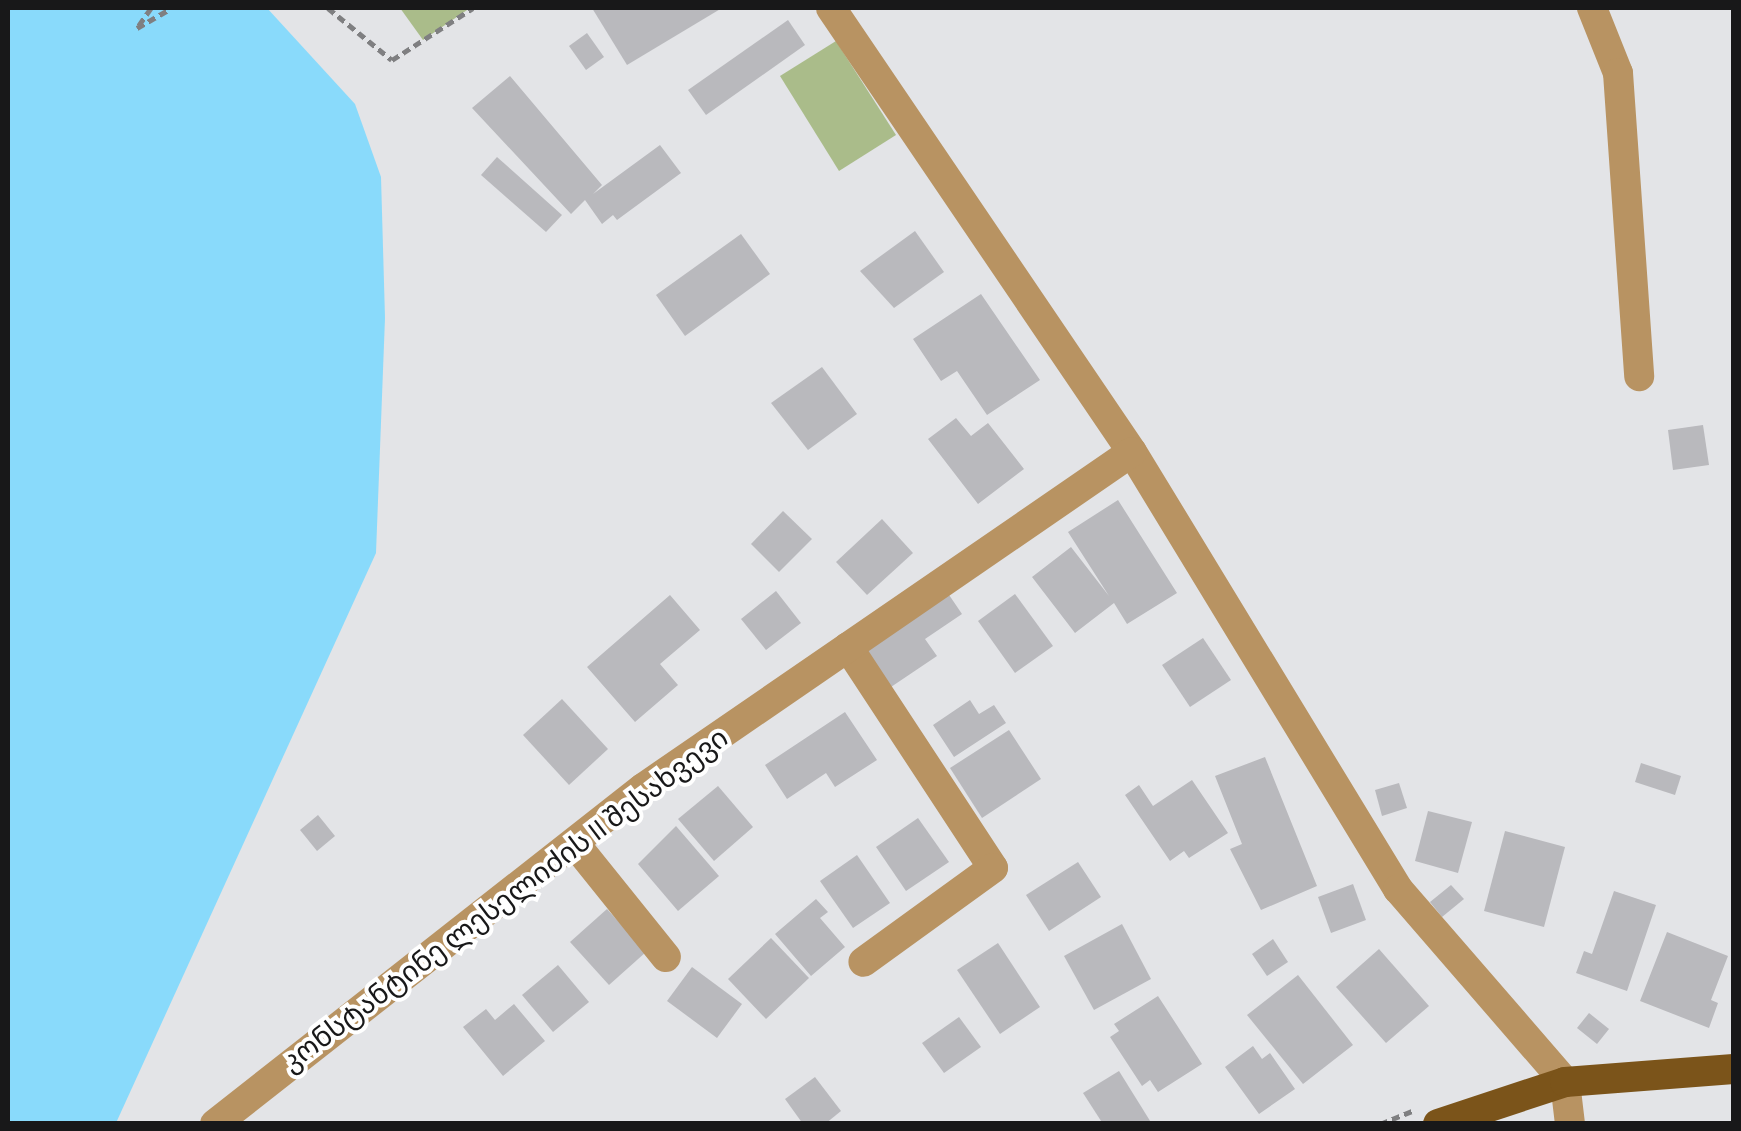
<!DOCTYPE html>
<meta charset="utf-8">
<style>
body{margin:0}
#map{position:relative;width:1741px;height:1131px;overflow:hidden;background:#e3e4e7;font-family:"Source Sans 3","Noto Sans Georgian",sans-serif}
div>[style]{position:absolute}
.green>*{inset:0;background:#aabc8a}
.water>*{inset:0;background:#89dafb}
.building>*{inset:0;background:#b9b9bd}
.path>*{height:5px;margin-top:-2.5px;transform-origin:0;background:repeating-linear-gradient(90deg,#7f7f81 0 8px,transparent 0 13px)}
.minor>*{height:30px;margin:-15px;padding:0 15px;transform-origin:15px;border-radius:15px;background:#b89362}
.major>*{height:30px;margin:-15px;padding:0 15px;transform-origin:15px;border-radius:15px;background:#7b541a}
span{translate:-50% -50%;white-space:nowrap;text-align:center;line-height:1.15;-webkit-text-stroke:8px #fff;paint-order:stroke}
.street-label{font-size:28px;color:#181819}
.frame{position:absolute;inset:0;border:10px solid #181819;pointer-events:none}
</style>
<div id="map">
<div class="green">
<div style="clip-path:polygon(400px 8px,470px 8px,423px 40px)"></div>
<div style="clip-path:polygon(836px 41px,896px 135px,839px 171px,780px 76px)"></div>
</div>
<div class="water">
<div style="clip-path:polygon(8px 8px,267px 8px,355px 104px,381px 177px,385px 318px,376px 553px,116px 1123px,8px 1123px)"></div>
</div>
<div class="building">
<div style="clip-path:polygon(592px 8px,722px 8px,627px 65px)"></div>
<div style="clip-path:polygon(788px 20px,805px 45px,706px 115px,688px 90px)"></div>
<div style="clip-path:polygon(587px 33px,604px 57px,586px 70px,569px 46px)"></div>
<div style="clip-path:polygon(510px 76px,602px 185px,593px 194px,660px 145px,681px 173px,617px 220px,613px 215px,602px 224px,585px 200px,571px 214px,472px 108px)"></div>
<div style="clip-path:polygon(497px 157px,562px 215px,546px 232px,481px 175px)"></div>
<div style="clip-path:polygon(915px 231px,944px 272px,894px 308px,860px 271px)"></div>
<div style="clip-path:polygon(741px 234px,770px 274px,685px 336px,656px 295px)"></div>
<div style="clip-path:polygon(981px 294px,1040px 380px,987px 415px,957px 371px,941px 381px,913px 339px)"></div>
<div style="clip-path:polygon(822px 367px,857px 414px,808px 450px,771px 403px)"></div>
<div style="clip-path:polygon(956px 418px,971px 436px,988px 423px,1024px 469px,978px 504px,928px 439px)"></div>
<div style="clip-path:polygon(1703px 425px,1709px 465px,1673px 470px,1668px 430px)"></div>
<div style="clip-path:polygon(1118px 500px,1177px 593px,1127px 624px,1114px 603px,1075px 633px,1032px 577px,1071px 547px,1109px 596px,1068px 532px)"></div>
<div style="clip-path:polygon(783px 511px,812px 539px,779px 572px,751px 544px)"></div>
<div style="clip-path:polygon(882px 519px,913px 553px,867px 595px,836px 562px)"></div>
<div style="clip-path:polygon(943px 586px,962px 614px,925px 639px,937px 656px,888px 689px,858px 646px)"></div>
<div style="clip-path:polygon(776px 591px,801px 623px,766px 650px,741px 619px)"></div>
<div style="clip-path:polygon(1015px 594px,1053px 646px,1015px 673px,978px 621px)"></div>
<div style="clip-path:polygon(670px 595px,700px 630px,660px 664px,678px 685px,635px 722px,587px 667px)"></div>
<div style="clip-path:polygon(1203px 638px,1231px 680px,1190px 707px,1162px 665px)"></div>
<div style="clip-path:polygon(562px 699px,608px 749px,569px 785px,523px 735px)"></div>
<div style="clip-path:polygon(970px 700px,979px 714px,994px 705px,1006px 723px,954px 757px,933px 725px)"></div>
<div style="clip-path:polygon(845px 712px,877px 760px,835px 787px,826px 773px,787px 799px,765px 765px)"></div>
<div style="clip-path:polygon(1009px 730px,1041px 779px,982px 818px,950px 768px)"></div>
<div style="clip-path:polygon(1265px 757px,1317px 886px,1261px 910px,1230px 849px,1242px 844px,1215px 776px)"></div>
<div style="clip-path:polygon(1641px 763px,1681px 776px,1675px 795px,1635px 782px)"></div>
<div style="clip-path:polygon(1192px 780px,1228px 833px,1189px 858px,1184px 851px,1170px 861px,1125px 795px,1139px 785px,1153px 806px)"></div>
<div style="clip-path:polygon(1399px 783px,1407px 808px,1382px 816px,1375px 790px)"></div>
<div style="clip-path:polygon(718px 786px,753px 827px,714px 861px,678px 819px)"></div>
<div style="clip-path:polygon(1428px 811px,1472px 822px,1458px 873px,1415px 861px)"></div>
<div style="clip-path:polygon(318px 815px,335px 836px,317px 851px,300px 830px)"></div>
<div style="clip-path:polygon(918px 818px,949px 862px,906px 891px,876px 847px)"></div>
<div style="clip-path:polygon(676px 826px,719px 876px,678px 911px,638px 864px)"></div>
<div style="clip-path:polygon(1505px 831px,1565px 847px,1544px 927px,1484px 911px)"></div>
<div style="clip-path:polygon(857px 855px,890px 903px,853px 928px,820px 881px)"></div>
<div style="clip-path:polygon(1078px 862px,1101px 897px,1049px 931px,1026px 895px)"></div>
<div style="clip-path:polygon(1353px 884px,1366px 920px,1331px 933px,1318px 897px)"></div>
<div style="clip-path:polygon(1451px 885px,1464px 899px,1442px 917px,1430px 902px)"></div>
<div style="clip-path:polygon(1614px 891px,1656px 905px,1627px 991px,1576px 973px,1584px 951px,1592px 954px)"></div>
<div style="clip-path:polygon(816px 899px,828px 912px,820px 918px,845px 947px,811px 976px,775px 934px)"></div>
<div style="clip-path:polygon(607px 909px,646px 952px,609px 985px,570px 942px)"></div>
<div style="clip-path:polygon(1122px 924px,1151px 979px,1094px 1010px,1064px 956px)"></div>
<div style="clip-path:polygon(1667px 932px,1728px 956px,1711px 1000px,1718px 1003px,1709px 1028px,1640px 1001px)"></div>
<div style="clip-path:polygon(771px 938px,809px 978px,766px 1019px,728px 979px)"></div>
<div style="clip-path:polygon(1273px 939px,1288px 962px,1267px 976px,1252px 954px)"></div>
<div style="clip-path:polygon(998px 943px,1040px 1007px,1000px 1034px,957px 970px)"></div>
<div style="clip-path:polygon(1379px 949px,1429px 1006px,1386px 1043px,1336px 987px)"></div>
<div style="clip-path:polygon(558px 965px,589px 1002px,553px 1032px,522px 995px)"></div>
<div style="clip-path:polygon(692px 967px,742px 1004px,717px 1038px,667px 1001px)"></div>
<div style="clip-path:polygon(1298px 975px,1353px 1045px,1303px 1084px,1247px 1015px)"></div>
<div style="clip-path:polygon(1158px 996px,1202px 1064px,1158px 1092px,1150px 1080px,1142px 1086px,1110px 1037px,1119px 1031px,1114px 1024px)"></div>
<div style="clip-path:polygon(514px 1004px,545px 1041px,503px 1076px,463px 1027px,486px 1009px,495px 1020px)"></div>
<div style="clip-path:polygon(1589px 1013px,1609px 1029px,1597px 1044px,1577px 1028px)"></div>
<div style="clip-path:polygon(959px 1017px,981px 1047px,944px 1073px,922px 1043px)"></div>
<div style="clip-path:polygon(1253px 1046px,1262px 1059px,1270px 1053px,1295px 1089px,1259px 1114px,1225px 1067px)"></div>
<div style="clip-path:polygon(1119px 1071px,1152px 1124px,1103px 1124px,1083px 1093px)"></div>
<div style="clip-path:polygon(815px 1077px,841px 1111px,825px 1124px,803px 1124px,785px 1099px)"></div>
</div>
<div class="path">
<div style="left:151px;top:8px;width:24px;rotate:125deg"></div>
<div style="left:137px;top:28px;width:39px;rotate:-30deg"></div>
<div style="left:328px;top:8px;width:82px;rotate:39.1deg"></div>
<div style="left:392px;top:60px;width:96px;rotate:-32.7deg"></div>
<div style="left:1380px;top:1124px;width:37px;rotate:-22deg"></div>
</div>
<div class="minor">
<div style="left:831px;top:8px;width:536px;rotate:55.87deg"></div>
<div style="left:1132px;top:452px;width:512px;rotate:58.67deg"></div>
<div style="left:1398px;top:889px;width:255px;rotate:49.1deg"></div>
<div style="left:1565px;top:1082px;width:42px;rotate:83.2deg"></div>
<div style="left:1592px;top:8px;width:70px;rotate:68.2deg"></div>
<div style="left:1618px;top:73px;width:304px;rotate:86deg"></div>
<div style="left:848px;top:647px;width:264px;rotate:56.7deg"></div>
<div style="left:993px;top:868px;width:160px;rotate:144.1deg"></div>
<div style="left:575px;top:844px;width:145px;rotate:51.2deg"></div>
<div style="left:215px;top:1124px;width:544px;rotate:-38.13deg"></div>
<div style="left:643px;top:788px;width:593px;rotate:-34.49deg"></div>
</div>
<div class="major">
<div style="left:1438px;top:1124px;width:134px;rotate:-18.3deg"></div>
<div style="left:1565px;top:1082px;width:169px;rotate:-4.4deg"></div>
</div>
<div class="street-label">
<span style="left:505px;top:900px;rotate:-37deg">კონსტანტინე ლესელიძის II შესახვევი</span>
</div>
<div class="frame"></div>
</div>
